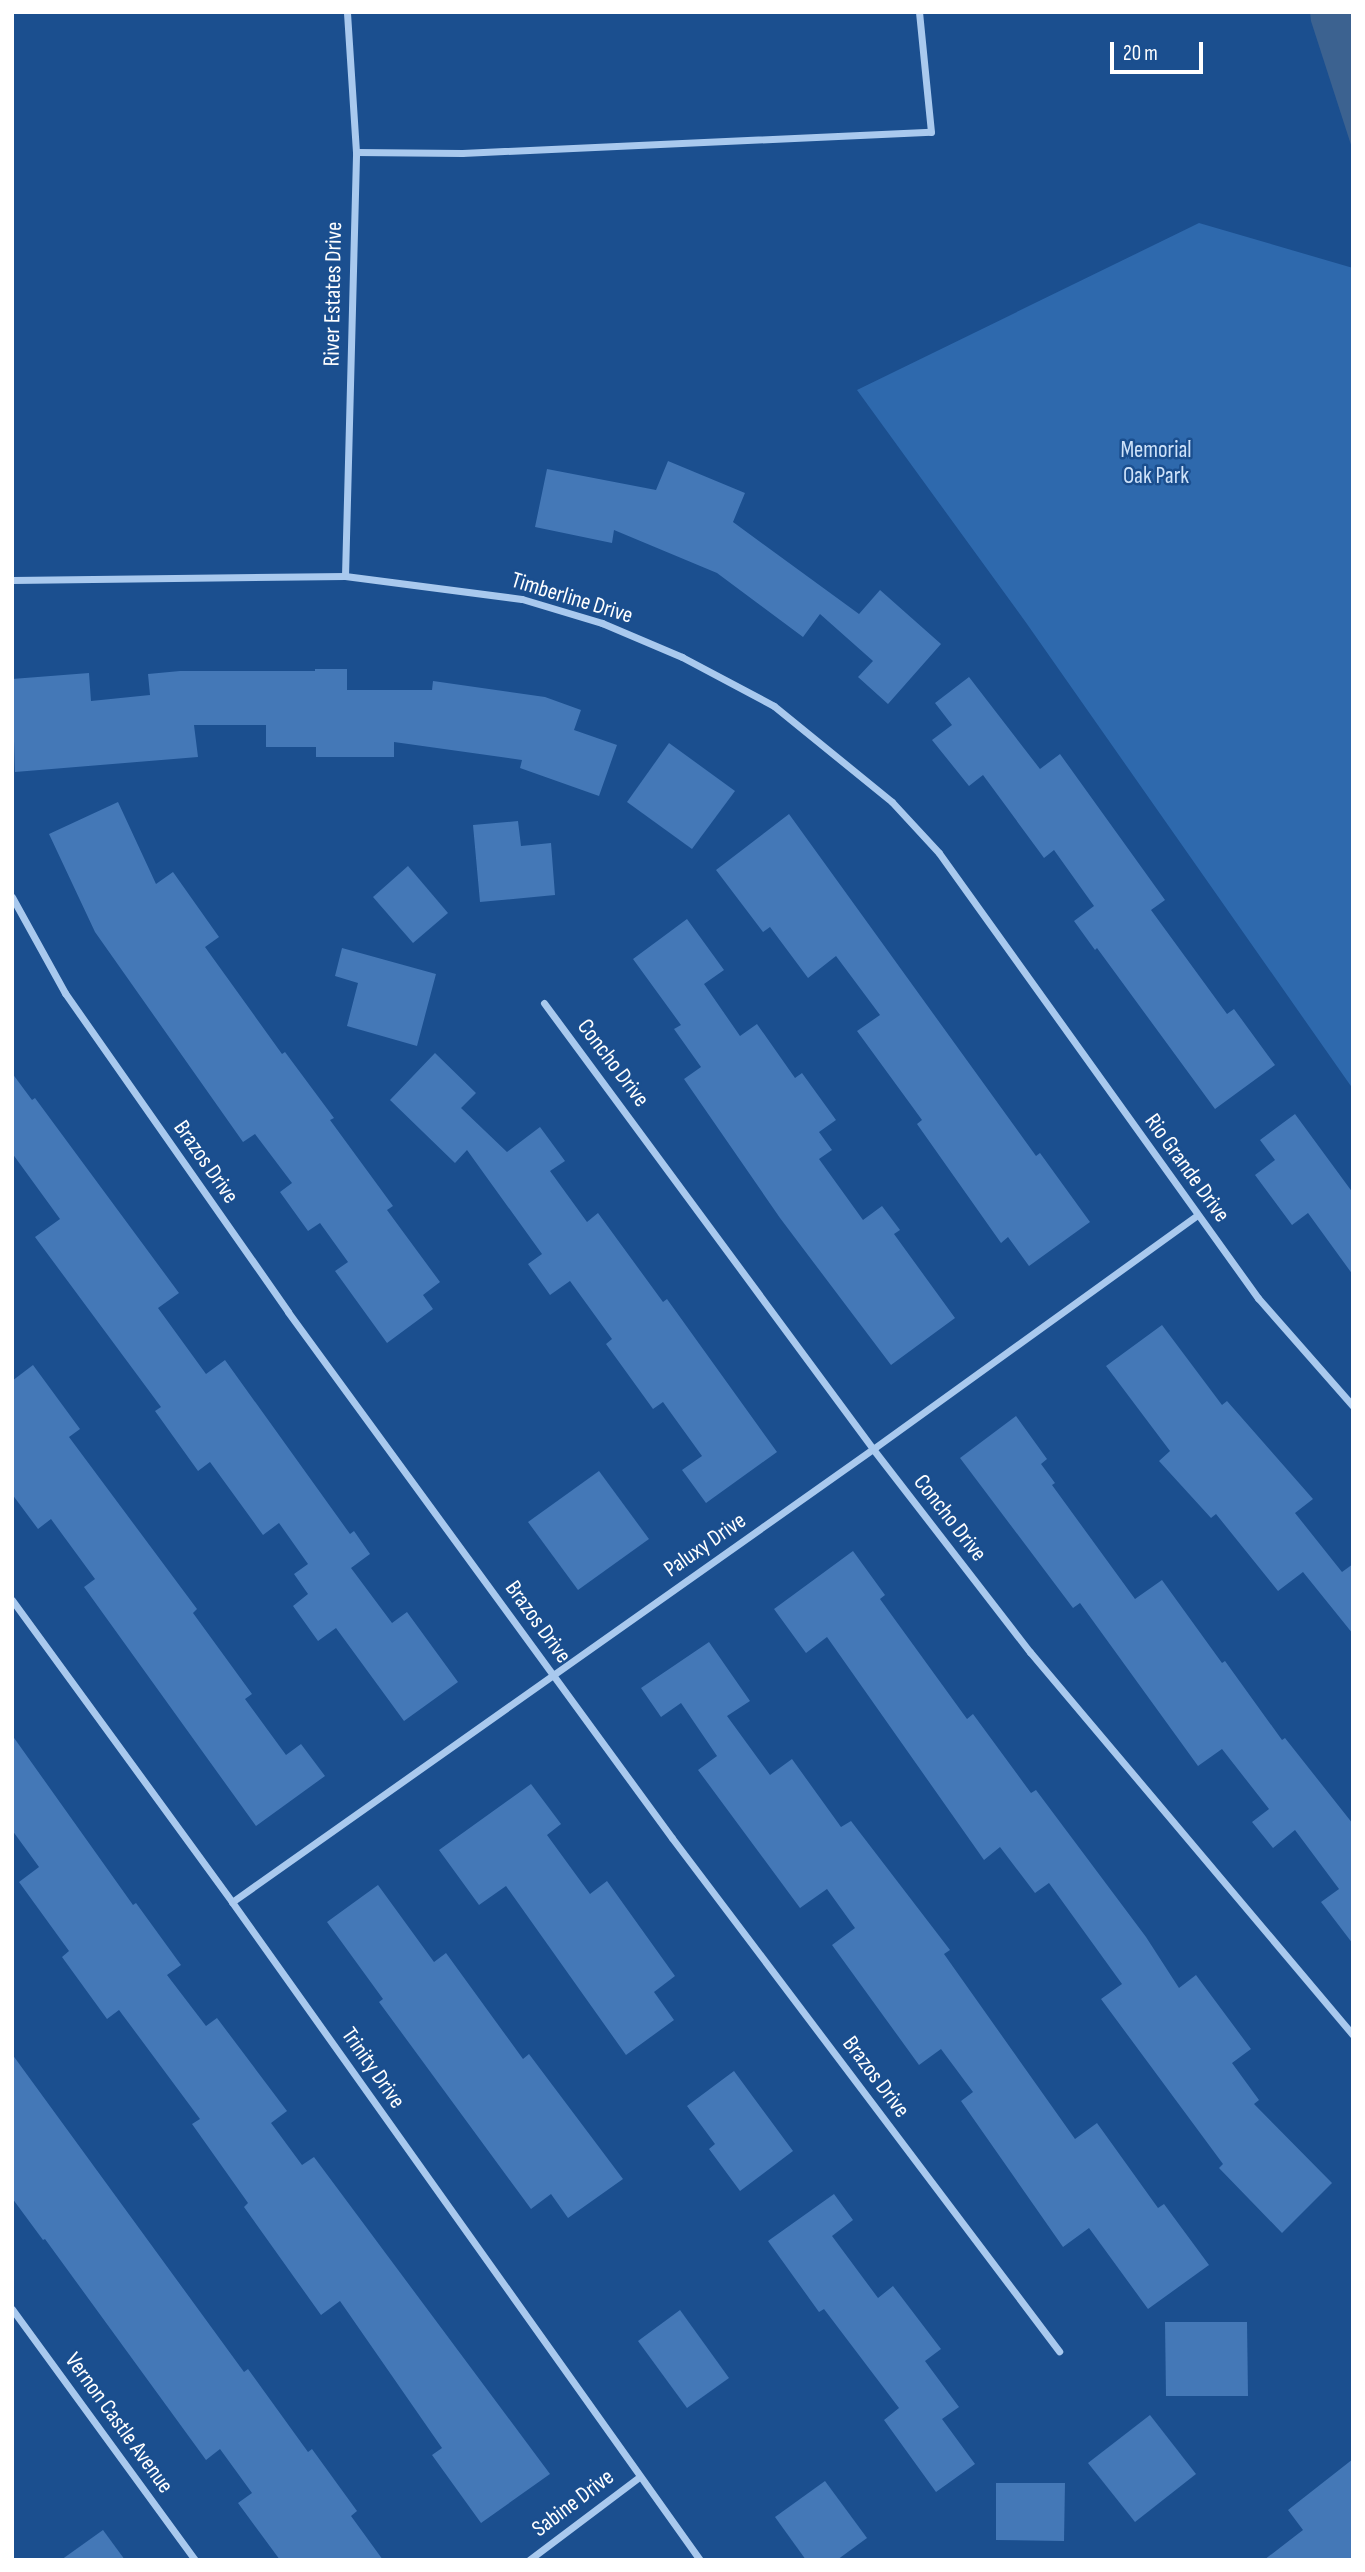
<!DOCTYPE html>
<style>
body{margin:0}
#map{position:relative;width:1365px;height:2572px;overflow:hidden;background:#1b4f8f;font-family:"Sofia Sans Condensed",sans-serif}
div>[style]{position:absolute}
.green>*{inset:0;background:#2e69ad}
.water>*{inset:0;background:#3c6290}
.building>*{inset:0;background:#4478b7}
.minor>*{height:7px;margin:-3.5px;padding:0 3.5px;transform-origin:3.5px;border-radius:3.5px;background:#a9c9ee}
span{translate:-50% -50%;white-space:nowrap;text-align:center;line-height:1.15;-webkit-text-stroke:5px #1b4f8f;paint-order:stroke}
.street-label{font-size:23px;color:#fff}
.park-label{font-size:23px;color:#cfe3fa}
.frame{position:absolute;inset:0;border:14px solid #fff;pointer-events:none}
.scale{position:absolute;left:1110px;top:42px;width:93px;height:32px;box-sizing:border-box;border:4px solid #fff;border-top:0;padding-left:9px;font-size:21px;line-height:24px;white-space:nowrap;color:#fff;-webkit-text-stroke:5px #1b4f8f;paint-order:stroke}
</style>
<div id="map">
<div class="green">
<div style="clip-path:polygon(1199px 223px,1353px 268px,1353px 1089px,1027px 624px,857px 390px)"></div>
</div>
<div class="water">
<div style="clip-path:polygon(1310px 12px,1353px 12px,1353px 151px,1311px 21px)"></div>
</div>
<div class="building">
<div style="clip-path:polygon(668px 461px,745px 493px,733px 522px,859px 614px,880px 590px,941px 644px,888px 704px,858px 677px,873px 661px,820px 614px,803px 637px,717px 573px,614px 530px,612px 543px,535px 527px,547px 469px,656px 490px)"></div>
<div style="clip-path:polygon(315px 669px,347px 669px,347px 690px,432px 690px,433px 681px,545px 697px,581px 710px,574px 730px,617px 745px,599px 796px,520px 768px,522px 760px,394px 742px,394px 757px,316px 757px,316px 747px,266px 747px,266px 725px,194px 725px,198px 757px,15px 772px,12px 679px,89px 673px,91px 701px,150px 695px,148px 674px,180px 671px,315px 671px)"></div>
<div style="clip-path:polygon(969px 677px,1040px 769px,1060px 754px,1165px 900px,1151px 910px,1227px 1014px,1234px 1009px,1275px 1065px,1215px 1109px,1097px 948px,1095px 950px,1074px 921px,1094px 906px,1054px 850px,1044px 858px,983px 775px,969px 786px,932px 740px,952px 725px,935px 703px)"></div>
<div style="clip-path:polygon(669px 743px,735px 791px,692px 849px,627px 802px)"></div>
<div style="clip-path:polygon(118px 802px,156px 884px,173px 872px,219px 937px,205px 947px,282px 1054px,285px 1052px,334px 1118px,330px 1120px,393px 1206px,387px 1210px,440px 1282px,423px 1295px,433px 1309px,387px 1343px,335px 1271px,348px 1262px,320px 1223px,308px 1231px,280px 1192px,292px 1183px,255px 1134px,243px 1142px,95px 932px,49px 834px)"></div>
<div style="clip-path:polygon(789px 814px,1036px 1156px,1040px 1153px,1090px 1222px,1029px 1266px,1008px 1237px,1001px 1243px,917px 1124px,922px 1120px,857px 1031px,880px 1015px,836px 956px,808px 978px,770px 927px,763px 932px,716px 870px)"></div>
<div style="clip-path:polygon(518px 821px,521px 846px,551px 843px,555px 895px,480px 902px,473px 825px)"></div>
<div style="clip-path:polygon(408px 866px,448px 913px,413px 943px,373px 897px)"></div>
<div style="clip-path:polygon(687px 919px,724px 970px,704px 984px,740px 1036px,757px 1024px,795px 1078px,802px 1073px,836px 1120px,819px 1132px,832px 1150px,819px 1159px,863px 1220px,882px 1206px,900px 1230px,894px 1234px,955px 1318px,891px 1365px,780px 1218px,684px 1079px,701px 1067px,674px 1029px,681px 1025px,633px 959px)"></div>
<div style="clip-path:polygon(342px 948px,436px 974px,417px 1046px,347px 1026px,358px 983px,335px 976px)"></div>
<div style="clip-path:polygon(435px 1053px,476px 1093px,461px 1108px,507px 1152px,540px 1127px,565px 1161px,550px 1171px,587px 1222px,598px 1213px,663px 1302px,667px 1299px,777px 1452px,706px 1503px,682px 1470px,702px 1456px,663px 1402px,653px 1409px,606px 1344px,612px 1339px,570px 1281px,550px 1295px,528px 1264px,542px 1254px,467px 1150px,455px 1163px,390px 1100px)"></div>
<div style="clip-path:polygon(12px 1073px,32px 1100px,35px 1098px,179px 1293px,158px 1308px,206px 1374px,225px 1360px,350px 1534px,354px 1531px,370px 1554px,351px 1568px,392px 1623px,407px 1612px,458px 1682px,404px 1721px,336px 1628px,318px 1641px,293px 1606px,308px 1594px,294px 1574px,308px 1564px,279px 1523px,263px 1535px,210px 1462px,198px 1471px,155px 1411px,161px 1407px,35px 1237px,60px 1219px,12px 1153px)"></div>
<div style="clip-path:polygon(1295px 1114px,1353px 1193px,1353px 1275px,1308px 1213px,1292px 1225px,1255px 1175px,1275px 1160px,1260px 1140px)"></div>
<div style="clip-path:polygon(1162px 1325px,1222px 1405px,1227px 1401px,1313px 1499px,1295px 1513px,1342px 1572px,1353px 1564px,1353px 1634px,1303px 1572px,1278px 1591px,1216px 1514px,1211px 1518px,1159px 1461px,1170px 1451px,1106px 1366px)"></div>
<div style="clip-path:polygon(33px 1365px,80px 1429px,69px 1437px,197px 1609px,193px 1613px,252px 1694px,245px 1699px,286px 1755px,301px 1744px,325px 1776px,256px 1826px,84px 1587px,95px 1579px,51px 1519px,38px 1529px,12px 1494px,12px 1381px)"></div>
<div style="clip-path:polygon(1016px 1416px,1047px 1459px,1041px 1464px,1055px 1483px,1052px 1485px,1135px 1599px,1162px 1580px,1222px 1663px,1225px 1661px,1282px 1740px,1285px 1738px,1353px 1824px,1353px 1944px,1321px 1902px,1339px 1889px,1295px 1830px,1273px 1848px,1252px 1822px,1269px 1809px,1222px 1749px,1198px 1766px,1080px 1603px,1073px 1608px,960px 1458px)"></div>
<div style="clip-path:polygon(599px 1471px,649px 1539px,578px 1590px,528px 1522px)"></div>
<div style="clip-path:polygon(853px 1551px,885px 1595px,880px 1599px,967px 1719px,973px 1714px,1031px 1793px,1036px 1790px,1146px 1937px,1179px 1988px,1196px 1975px,1251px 2049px,1232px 2063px,1259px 2100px,1254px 2104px,1332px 2183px,1282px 2233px,1219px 2168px,1223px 2164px,1101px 1999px,1122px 1984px,1049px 1883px,1035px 1893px,1000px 1847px,984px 1860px,827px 1637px,806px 1653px,774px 1609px)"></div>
<div style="clip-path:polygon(709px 1642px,750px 1701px,727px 1716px,770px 1775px,792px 1759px,841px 1827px,851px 1821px,950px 1950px,944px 1954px,1075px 2139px,1097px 2123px,1158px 2208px,1164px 2204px,1209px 2265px,1148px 2309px,1089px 2228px,1063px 2247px,961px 2101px,973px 2092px,941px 2049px,919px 2065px,832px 1945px,855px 1928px,827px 1889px,800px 1908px,698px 1770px,717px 1756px,681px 1703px,661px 1717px,641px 1688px)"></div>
<div style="clip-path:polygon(12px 1735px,133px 1905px,136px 1903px,181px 1965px,167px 1975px,206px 2026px,217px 2018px,287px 2111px,271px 2123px,302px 2165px,314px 2157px,550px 2474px,481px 2523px,432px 2455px,442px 2448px,340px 2301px,321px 2315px,244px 2207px,248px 2203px,192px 2124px,200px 2119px,119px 2010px,107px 2019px,62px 1957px,69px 1951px,19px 1882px,39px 1867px,12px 1830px)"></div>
<div style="clip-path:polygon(531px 1784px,561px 1824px,547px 1835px,590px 1894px,607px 1881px,675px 1976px,654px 1992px,674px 2020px,626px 2055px,506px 1886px,479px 1905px,439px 1850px)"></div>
<div style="clip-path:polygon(378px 1885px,434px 1962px,446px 1953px,523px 2059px,529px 2054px,623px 2179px,568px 2218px,551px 2194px,531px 2209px,379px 2002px,383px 1999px,327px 1922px)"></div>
<div style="clip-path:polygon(12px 2054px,244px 2372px,248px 2369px,308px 2452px,312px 2449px,357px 2511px,351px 2516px,383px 2560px,280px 2560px,238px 2503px,252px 2493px,220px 2449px,206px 2460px,45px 2239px,43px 2240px,12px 2198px)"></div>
<div style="clip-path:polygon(734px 2071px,793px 2151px,740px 2191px,709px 2149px,715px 2144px,687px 2106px)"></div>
<div style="clip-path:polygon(834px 2194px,853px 2220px,832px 2236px,878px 2298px,893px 2286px,941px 2349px,925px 2361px,959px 2407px,942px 2419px,975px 2464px,936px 2492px,884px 2420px,899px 2408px,824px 2309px,819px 2312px,768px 2241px)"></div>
<div style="clip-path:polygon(680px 2310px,729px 2378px,687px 2408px,638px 2341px)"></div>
<div style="clip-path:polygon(1165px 2322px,1247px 2322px,1248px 2396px,1166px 2396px)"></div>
<div style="clip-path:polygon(1150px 2415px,1196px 2474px,1135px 2522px,1088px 2463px)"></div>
<div style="clip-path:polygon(1353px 2459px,1353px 2560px,1264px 2560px,1303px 2530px,1288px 2510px)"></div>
<div style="clip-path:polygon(825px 2481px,867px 2538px,837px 2560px,806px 2560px,775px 2517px)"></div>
<div style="clip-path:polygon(996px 2483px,1065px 2483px,1064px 2541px,996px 2540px)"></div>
<div style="clip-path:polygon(103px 2530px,125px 2560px,61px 2560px)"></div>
</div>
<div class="minor">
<div style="left:356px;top:152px;width:106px;rotate:0.5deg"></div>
<div style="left:462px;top:153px;width:469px;rotate:-2.6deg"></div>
<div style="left:931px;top:132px;width:121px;rotate:-95.7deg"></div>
<div style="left:345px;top:576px;width:424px;rotate:-88.5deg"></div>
<div style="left:356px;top:152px;width:140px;rotate:-93.7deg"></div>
<div style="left:12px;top:580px;width:333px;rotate:-0.7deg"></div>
<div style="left:345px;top:576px;width:178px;rotate:7.4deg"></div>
<div style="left:522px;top:599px;width:84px;rotate:16.7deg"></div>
<div style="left:602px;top:623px;width:87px;rotate:23deg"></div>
<div style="left:682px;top:657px;width:104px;rotate:28deg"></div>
<div style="left:774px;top:706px;width:152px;rotate:39.1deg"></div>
<div style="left:892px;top:802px;width:69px;rotate:47.3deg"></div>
<div style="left:939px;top:853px;width:548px;rotate:54.37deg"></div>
<div style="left:1258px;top:1298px;width:144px;rotate:48.7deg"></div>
<div style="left:12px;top:897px;width:110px;rotate:61.1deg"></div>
<div style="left:65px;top:993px;width:389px;rotate:55deg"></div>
<div style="left:288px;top:1312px;width:651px;rotate:53.87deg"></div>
<div style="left:672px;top:1838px;width:643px;rotate:52.97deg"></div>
<div style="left:544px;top:1003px;width:554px;rotate:53.58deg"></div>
<div style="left:873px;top:1449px;width:257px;rotate:52.3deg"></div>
<div style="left:1030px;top:1652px;width:501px;rotate:49.86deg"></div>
<div style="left:12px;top:1600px;width:374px;rotate:53.9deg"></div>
<div style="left:232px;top:1902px;width:807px;rotate:54.58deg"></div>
<div style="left:232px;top:1902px;width:785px;rotate:-35.25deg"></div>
<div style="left:873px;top:1449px;width:400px;rotate:-35.8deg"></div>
<div style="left:12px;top:2309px;width:311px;rotate:53.9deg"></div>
<div style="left:529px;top:2560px;width:138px;rotate:-37deg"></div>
</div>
<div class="street-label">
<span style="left:333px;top:294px;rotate:-89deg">River Estates Drive</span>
<span style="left:572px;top:598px;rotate:17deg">Timberline Drive</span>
<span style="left:613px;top:1063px;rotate:53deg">Concho Drive</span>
<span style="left:206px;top:1162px;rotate:55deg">Brazos Drive</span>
<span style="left:1187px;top:1168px;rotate:54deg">Rio Grande Drive</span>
<span style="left:950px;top:1518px;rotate:52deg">Concho Drive</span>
<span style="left:705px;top:1545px;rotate:-35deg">Paluxy Drive</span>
<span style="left:538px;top:1622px;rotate:54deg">Brazos Drive</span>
<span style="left:373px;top:2068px;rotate:55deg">Trinity Drive</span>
<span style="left:876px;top:2077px;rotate:53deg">Brazos Drive</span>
<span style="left:119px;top:2423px;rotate:54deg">Vernon Castle Avenue</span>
<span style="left:573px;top:2503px;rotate:-37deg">Sabine Drive</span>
</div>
<div class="park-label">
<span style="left:1156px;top:463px">Memorial<br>Oak Park</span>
</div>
<div class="frame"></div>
<div class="scale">20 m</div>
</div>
